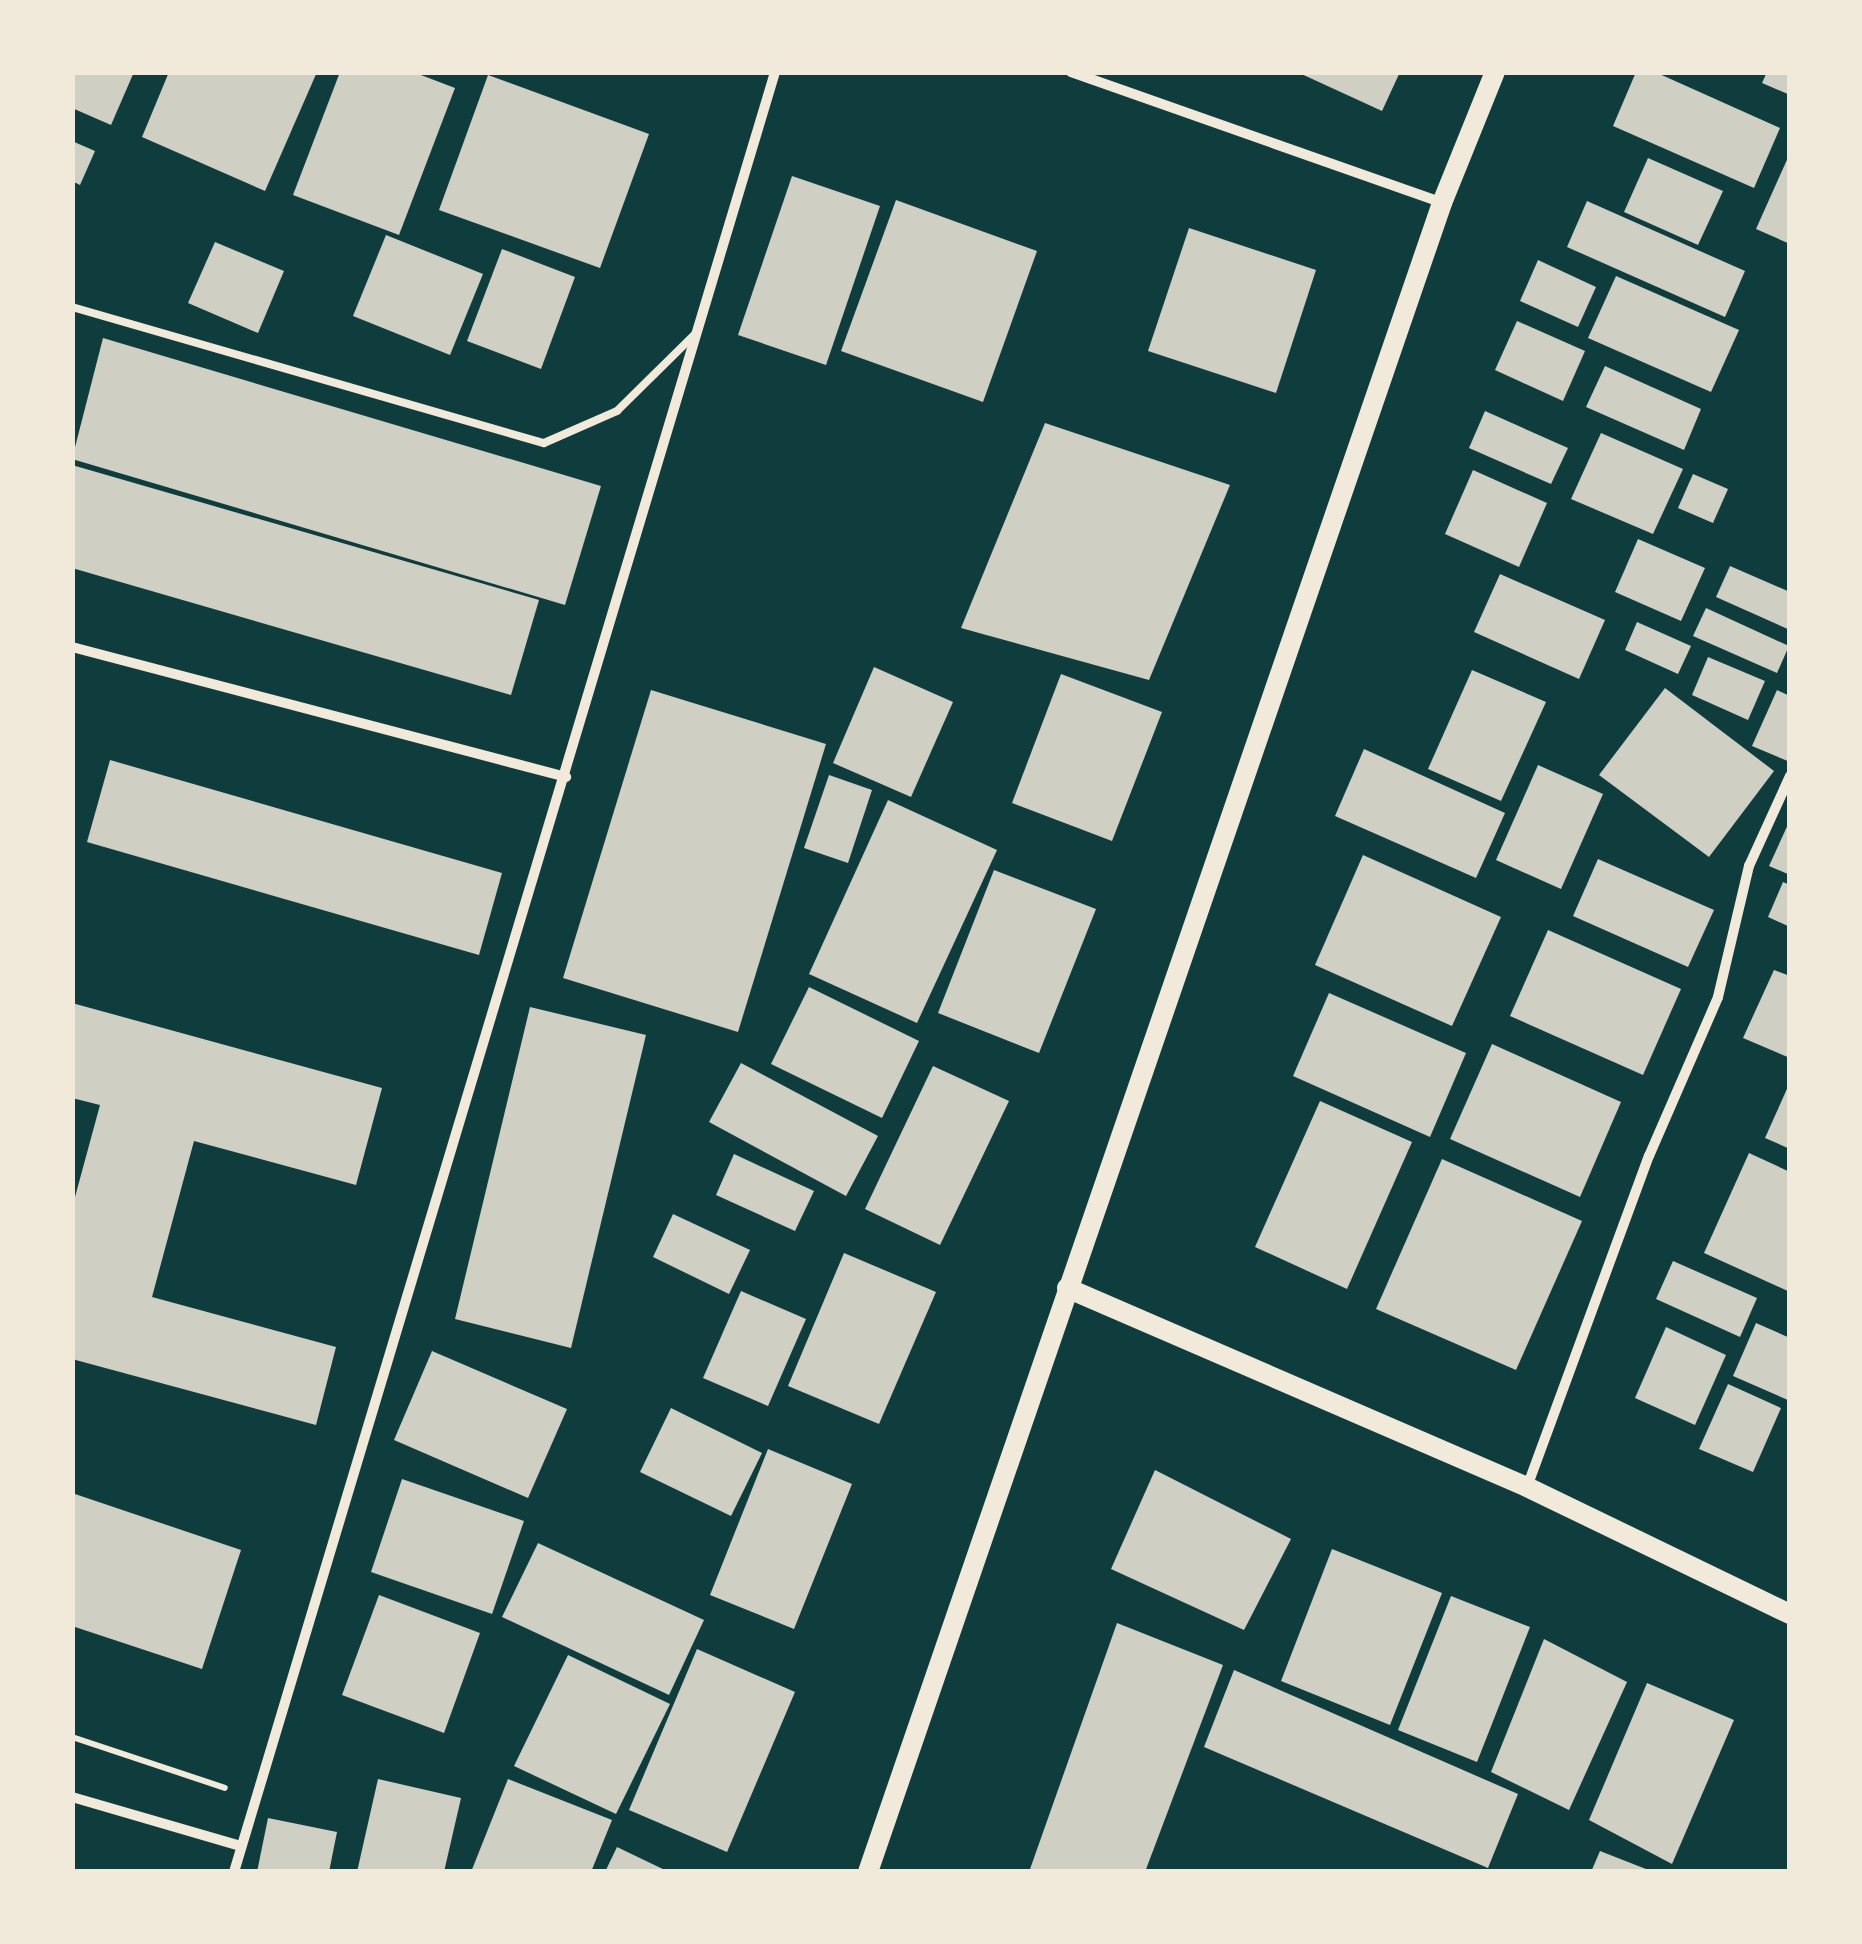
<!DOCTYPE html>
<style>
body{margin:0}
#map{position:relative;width:1862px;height:1944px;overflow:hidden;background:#0f3d3e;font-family:Lato,sans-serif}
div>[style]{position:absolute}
.building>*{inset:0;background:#cfcfc3}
.path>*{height:6px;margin:-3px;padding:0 3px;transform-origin:3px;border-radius:3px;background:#f1e9da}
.service>*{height:8px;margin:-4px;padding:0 4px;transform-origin:4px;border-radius:4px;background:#f1e9da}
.minor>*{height:10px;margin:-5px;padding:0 5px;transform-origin:5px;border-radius:5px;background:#f1e9da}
.secondary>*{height:20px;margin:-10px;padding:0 10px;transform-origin:10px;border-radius:10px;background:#f1e9da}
span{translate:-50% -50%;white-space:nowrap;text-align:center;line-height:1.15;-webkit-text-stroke:8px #f1e9da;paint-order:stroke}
.frame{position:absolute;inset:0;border:75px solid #f1e9da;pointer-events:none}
</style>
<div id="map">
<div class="building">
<div style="clip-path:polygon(72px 72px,134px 72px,111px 125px,72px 108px)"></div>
<div style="clip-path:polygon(169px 72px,317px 72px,265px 191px,142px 137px)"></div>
<div style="clip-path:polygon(340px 72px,413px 72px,455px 88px,399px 235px,293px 195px)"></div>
<div style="clip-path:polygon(1297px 72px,1400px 72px,1382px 111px)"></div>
<div style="clip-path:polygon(1636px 72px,1655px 72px,1780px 128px,1754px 188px,1613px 126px)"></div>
<div style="clip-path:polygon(1767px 72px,1790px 72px,1790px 95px,1762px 83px)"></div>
<div style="clip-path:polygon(488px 75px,649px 134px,600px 268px,439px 210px)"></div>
<div style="clip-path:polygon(72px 141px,95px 151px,80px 185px,72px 181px)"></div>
<div style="clip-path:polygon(1790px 153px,1790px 244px,1756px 229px)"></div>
<div style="clip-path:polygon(1648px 158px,1723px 191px,1698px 245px,1624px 212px)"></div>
<div style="clip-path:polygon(792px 176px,880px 206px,826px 365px,738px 335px)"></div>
<div style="clip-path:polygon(896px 200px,1037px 251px,983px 402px,841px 351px)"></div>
<div style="clip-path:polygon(1587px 201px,1745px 271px,1725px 317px,1567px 247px)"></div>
<div style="clip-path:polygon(1189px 228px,1316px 270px,1276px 393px,1148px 351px)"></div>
<div style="clip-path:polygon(386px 235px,483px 274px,450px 355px,353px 316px)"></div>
<div style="clip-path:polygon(215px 242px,284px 271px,258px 333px,188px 303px)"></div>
<div style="clip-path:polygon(502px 249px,575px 277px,541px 369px,467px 341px)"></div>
<div style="clip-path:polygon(1538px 260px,1596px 287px,1578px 327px,1520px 301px)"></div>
<div style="clip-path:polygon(1616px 276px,1739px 330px,1711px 392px,1588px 338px)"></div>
<div style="clip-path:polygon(1517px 321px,1585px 351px,1563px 401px,1495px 370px)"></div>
<div style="clip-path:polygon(103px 338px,601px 486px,565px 605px,72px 459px)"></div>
<div style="clip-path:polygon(1605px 366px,1701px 409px,1684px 450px,1586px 407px)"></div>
<div style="clip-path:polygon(1485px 411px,1568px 448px,1551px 484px,1469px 448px)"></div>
<div style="clip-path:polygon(1045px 423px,1230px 485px,1149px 680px,961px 628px)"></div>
<div style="clip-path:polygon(1601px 433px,1683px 469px,1653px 534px,1571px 499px)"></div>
<div style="clip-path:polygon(72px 465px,539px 600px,511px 695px,72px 568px)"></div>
<div style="clip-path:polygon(1473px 470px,1547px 503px,1519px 567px,1445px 534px)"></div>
<div style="clip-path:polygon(1693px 474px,1728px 489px,1713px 523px,1678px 508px)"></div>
<div style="clip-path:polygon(1638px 539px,1705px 568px,1681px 621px,1615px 592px)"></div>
<div style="clip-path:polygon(1730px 566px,1790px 592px,1790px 630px,1716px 597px)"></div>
<div style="clip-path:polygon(1500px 574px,1605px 620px,1579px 679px,1474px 632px)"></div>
<div style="clip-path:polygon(1706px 608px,1789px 646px,1777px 673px,1693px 636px)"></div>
<div style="clip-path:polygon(1637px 622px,1691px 646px,1678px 674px,1625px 650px)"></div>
<div style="clip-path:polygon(1708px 657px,1765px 681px,1748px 720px,1692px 695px)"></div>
<div style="clip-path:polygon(874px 667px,953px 702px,911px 797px,833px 763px)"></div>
<div style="clip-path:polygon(1472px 670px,1546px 702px,1501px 801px,1428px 769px)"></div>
<div style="clip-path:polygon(1061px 674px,1162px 712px,1112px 841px,1012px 803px)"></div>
<div style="clip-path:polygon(1665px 688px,1774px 771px,1709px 857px,1599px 775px)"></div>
<div style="clip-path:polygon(651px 690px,826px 744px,738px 1032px,563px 978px)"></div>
<div style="clip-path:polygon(1777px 690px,1790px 696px,1790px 762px,1752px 746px)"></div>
<div style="clip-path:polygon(1364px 749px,1505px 813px,1476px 878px,1335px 816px)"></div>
<div style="clip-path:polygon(110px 760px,502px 873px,479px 955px,87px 842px)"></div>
<div style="clip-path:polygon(1538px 765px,1603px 794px,1561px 889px,1496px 860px)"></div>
<div style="clip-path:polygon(829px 775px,872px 790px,848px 863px,804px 848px)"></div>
<div style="clip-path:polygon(888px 800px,997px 850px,917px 1023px,809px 974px)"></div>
<div style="clip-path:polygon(1790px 820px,1790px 875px,1769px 866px)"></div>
<div style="clip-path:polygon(1363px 855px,1501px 917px,1452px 1026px,1315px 965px)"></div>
<div style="clip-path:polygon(1598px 859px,1714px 910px,1688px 967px,1573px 916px)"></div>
<div style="clip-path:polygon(994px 870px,1096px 909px,1039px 1053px,938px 1013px)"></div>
<div style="clip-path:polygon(1783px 882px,1790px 885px,1790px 927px,1768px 917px)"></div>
<div style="clip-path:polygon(1548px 930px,1681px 989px,1643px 1075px,1510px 1016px)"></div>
<div style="clip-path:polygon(1774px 970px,1790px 976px,1790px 1058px,1743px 1038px)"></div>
<div style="clip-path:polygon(809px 987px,919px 1041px,882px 1118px,771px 1064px)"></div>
<div style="clip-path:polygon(1329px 993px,1466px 1053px,1430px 1137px,1293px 1076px)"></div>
<div style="clip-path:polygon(72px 1003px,382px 1088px,356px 1185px,194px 1141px,152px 1297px,336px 1347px,316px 1425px,72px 1359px,72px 1208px,100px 1105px,72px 1098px)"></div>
<div style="clip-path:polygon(530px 1007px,646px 1035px,571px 1348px,455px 1319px)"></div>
<div style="clip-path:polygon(1492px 1044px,1621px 1102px,1580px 1197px,1450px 1139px)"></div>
<div style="clip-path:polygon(741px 1063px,878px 1136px,846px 1196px,709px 1122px)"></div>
<div style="clip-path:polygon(933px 1066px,1009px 1101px,940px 1245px,865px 1209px)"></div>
<div style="clip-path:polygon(1790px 1082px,1790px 1149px,1765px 1138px)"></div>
<div style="clip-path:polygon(1320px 1101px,1412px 1142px,1347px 1289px,1255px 1247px)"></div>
<div style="clip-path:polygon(1749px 1153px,1790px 1172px,1790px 1292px,1704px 1253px)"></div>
<div style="clip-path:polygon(734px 1154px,814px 1191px,795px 1231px,716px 1195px)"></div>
<div style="clip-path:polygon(1442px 1159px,1582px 1221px,1516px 1370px,1376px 1309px)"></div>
<div style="clip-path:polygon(673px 1214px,750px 1250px,729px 1294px,653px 1257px)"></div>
<div style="clip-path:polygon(844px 1253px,936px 1292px,879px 1424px,788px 1386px)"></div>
<div style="clip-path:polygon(1673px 1261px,1757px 1298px,1740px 1337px,1656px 1299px)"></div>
<div style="clip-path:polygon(741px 1291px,806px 1319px,768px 1406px,703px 1378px)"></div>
<div style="clip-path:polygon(1756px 1323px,1790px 1338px,1790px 1401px,1733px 1376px)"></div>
<div style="clip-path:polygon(1666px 1327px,1726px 1355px,1695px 1425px,1635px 1398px)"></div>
<div style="clip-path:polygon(432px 1351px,567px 1409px,528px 1498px,394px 1440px)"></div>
<div style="clip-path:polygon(1728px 1384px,1781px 1408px,1753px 1472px,1699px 1449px)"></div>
<div style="clip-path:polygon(671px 1408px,762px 1453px,731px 1516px,640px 1472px)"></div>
<div style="clip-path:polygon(768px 1449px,852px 1484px,794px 1629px,710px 1595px)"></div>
<div style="clip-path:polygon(1155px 1470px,1291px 1539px,1244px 1630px,1111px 1569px)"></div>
<div style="clip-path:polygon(402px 1479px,524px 1521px,492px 1614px,371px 1572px)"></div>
<div style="clip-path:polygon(72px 1493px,241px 1550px,202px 1669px,72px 1626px)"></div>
<div style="clip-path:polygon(538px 1543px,704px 1620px,669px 1695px,502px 1617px)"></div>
<div style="clip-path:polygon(1332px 1549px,1442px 1593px,1390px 1725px,1281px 1681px)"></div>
<div style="clip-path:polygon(379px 1595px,480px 1633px,444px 1733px,342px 1695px)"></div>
<div style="clip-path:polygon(1451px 1596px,1530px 1627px,1477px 1762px,1398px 1730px)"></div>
<div style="clip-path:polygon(1117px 1623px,1223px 1665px,1145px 1872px,1029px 1872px)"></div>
<div style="clip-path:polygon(1544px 1639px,1627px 1682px,1569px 1810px,1491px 1772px)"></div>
<div style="clip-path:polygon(697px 1649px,795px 1692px,727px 1852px,629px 1810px)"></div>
<div style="clip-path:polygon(568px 1655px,670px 1704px,616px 1814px,514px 1766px)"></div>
<div style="clip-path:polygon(1234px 1670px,1518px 1794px,1488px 1868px,1204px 1747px)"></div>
<div style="clip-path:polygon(1647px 1683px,1734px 1720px,1672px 1864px,1589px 1820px)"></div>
<div style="clip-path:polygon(378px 1779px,461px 1798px,444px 1872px,357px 1872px)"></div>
<div style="clip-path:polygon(508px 1779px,612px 1820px,591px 1872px,471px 1872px)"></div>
<div style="clip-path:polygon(268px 1818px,337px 1832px,329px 1872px,257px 1872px)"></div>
<div style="clip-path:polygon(617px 1847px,669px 1872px,605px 1872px)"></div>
<div style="clip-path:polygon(1600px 1851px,1651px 1871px,1651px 1872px,1591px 1872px)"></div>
</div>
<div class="path">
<div style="left:72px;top:1737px;width:161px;rotate:18.4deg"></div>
</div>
<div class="service">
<div style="left:72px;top:307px;width:491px;rotate:16.1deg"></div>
<div style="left:544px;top:443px;width:80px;rotate:-23.7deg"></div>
<div style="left:617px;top:411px;width:110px;rotate:-44.6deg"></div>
</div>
<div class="minor">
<div style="left:1071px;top:72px;width:393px;rotate:19.4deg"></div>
<div style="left:72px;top:647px;width:511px;rotate:14.74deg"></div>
<div style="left:1527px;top:1487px;width:353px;rotate:-69.8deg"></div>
<div style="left:1649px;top:1156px;width:173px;rotate:-66.5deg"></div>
<div style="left:1718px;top:997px;width:135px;rotate:-76.7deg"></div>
<div style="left:1749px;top:866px;width:99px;rotate:-65.5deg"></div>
<div style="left:72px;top:1797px;width:176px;rotate:16.2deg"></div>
<div style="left:234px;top:1872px;width:1880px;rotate:-73.27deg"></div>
</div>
<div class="secondary">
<div style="left:1067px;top:1288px;width:501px;rotate:23.39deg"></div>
<div style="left:1527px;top:1487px;width:292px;rotate:25.8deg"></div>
<div style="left:868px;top:1872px;width:1765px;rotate:-71.02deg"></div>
<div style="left:1442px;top:203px;width:141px;rotate:-68deg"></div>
</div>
<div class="frame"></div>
</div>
